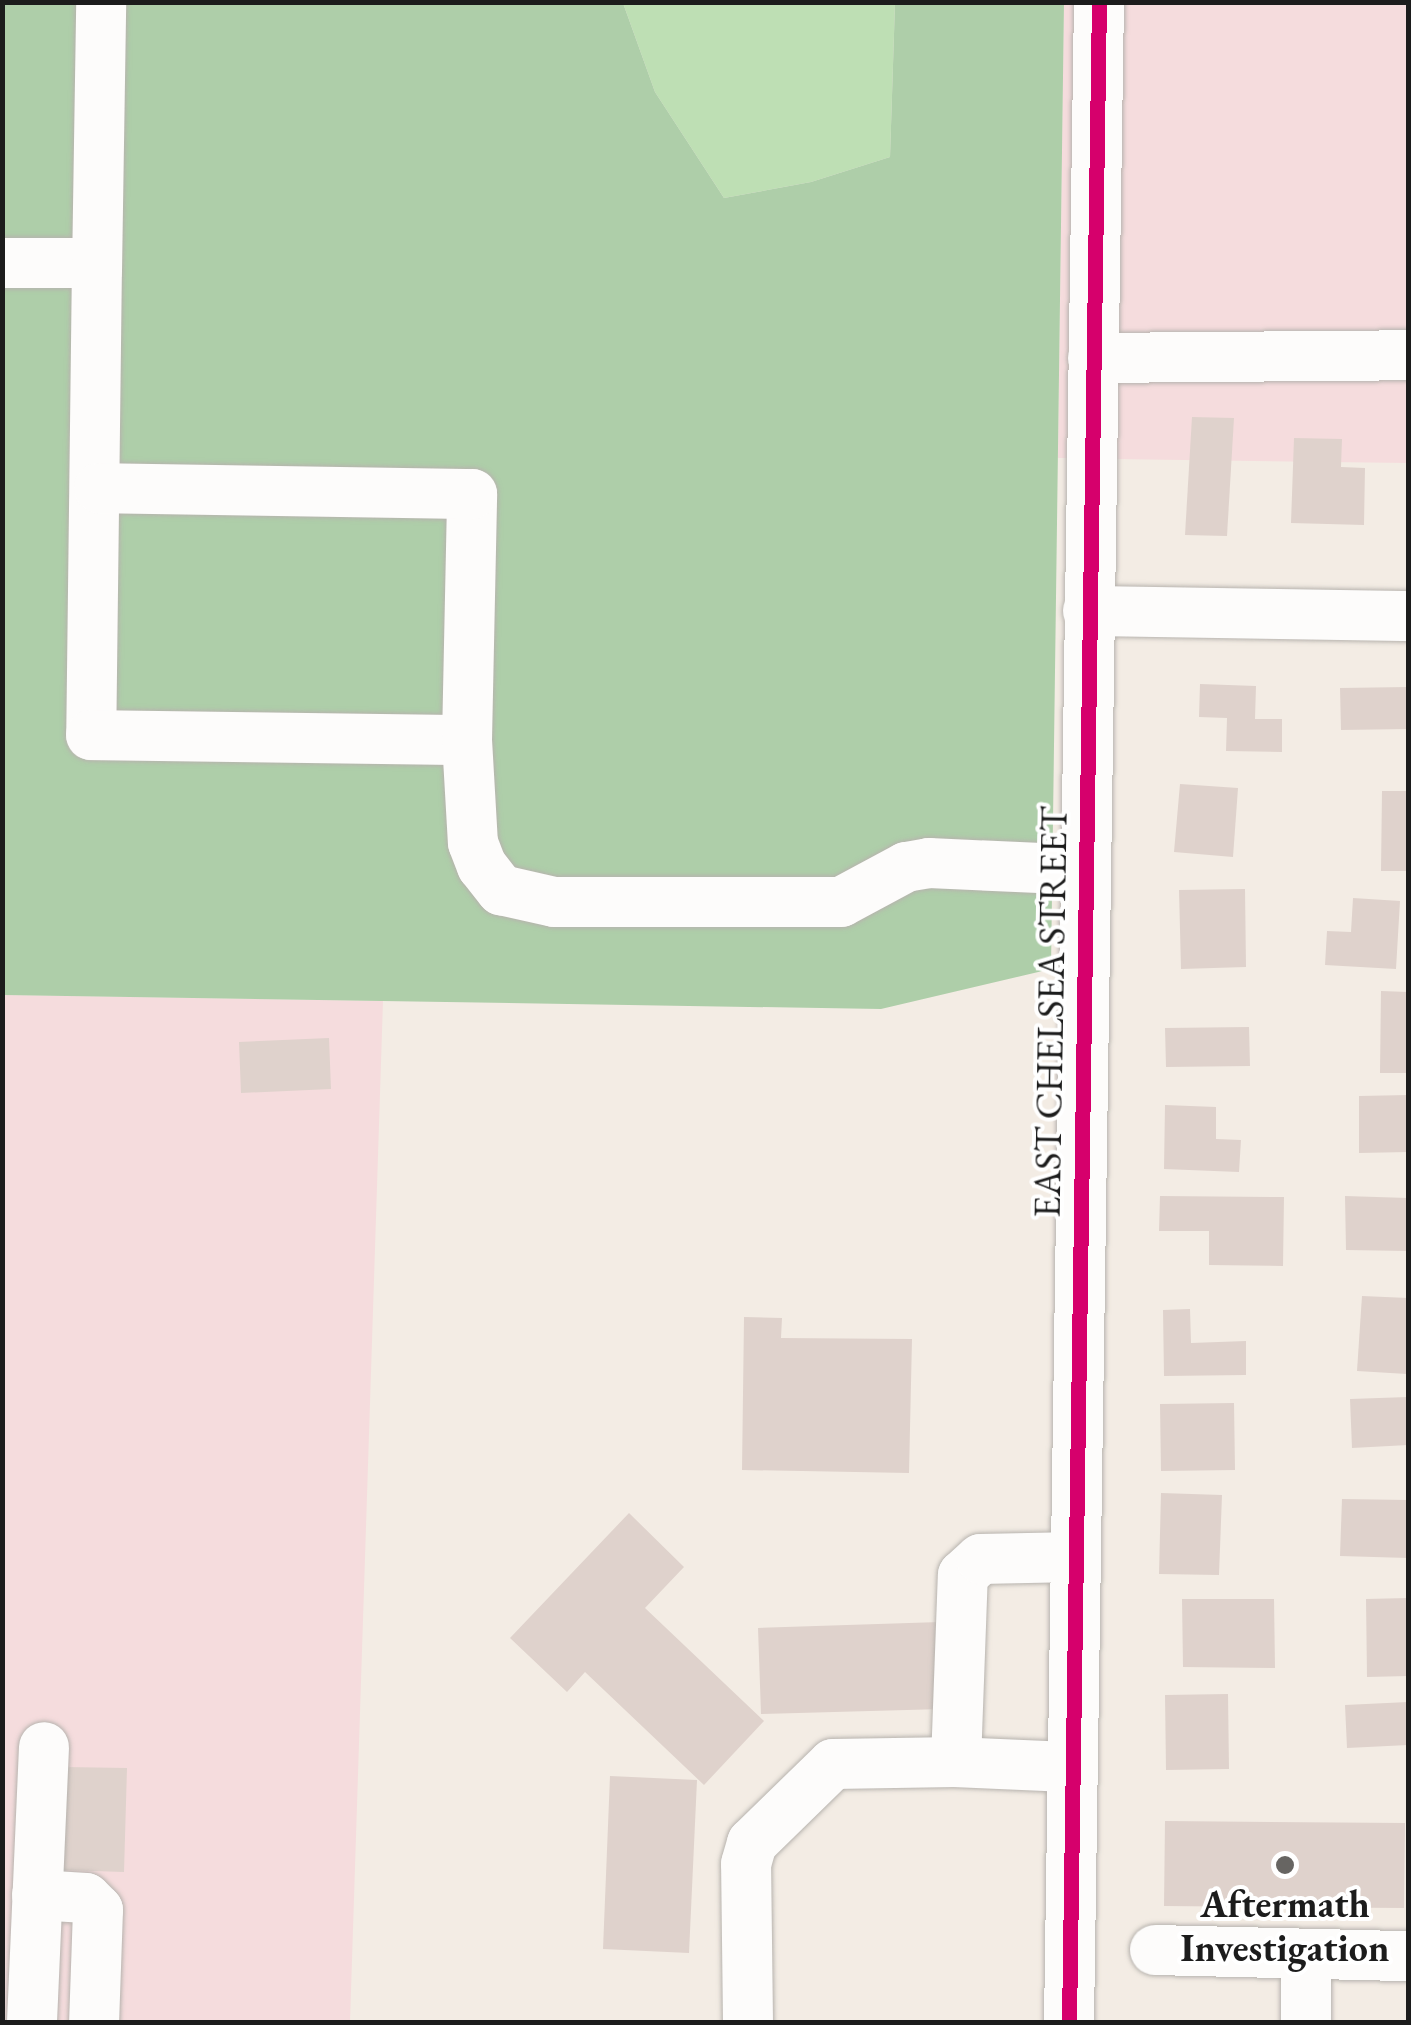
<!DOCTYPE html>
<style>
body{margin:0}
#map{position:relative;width:1411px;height:2025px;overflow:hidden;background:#f3ece4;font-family:"EB Garamond",serif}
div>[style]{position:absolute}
.built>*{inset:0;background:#f5dcdd}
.green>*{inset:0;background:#bedfb4}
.forest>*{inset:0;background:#aecea9}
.building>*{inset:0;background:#dfd2cc}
.roads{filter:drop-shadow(0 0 2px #b7b3ae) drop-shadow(0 0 2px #b7b3ae)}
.minor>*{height:50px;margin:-25px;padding:0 25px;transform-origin:25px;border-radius:25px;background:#fdfcfb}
.cycleway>*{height:15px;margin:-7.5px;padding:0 7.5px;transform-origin:7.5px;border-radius:7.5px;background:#d6006c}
.dots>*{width:28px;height:28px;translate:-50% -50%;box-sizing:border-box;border:5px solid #fff;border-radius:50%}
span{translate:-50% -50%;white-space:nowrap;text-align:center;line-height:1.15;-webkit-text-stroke:8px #fff;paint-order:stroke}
.street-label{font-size:38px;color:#1c1c1c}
.poi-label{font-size:38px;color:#1c1c1c;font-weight:700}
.frame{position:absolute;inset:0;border:5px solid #1c1c1c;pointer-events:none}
</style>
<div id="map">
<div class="built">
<div style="clip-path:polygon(1078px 2px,1070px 458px,1058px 458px,1064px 3px)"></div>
<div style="clip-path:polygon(1121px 3px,1408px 3px,1408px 463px,1113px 459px)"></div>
<div style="clip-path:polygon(3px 995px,383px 1001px,350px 2022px,3px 2022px)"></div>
</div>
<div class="green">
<div style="clip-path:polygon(623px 3px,895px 3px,890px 157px,811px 182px,724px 198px,655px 92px)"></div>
</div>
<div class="forest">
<div style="clip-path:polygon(3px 3px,623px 3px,655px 92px,724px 198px,811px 182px,890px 157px,895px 3px,1064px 3px,1051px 969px,881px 1009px,3px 995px)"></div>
</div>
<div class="building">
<div style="clip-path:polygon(1192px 417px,1234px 418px,1227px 536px,1185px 535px)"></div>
<div style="clip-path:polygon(1294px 438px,1342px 439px,1341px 467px,1365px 468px,1364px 525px,1291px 523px)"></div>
<div style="clip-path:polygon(1200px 684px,1256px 686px,1255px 719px,1282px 719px,1282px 752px,1226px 751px,1227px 718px,1199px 717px)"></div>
<div style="clip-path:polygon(1408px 687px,1408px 729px,1341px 730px,1340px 688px)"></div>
<div style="clip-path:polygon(1180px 784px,1238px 788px,1233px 857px,1174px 852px)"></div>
<div style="clip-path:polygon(1382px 791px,1408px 791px,1408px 871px,1381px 871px)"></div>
<div style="clip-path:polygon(1245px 889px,1246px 967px,1181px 969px,1179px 890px)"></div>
<div style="clip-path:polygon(1353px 898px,1400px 901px,1396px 969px,1325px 965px,1327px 931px,1351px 932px)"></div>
<div style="clip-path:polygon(1381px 991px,1408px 992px,1408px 1073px,1380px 1073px)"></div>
<div style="clip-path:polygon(1249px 1027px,1250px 1066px,1166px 1067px,1165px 1028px)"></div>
<div style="clip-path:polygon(329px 1038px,331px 1089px,241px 1093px,239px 1042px)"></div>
<div style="clip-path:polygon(1408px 1095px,1408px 1152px,1359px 1153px,1359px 1096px)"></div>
<div style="clip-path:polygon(1165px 1105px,1216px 1107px,1216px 1139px,1241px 1140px,1239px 1172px,1164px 1169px)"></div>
<div style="clip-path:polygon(1160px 1196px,1284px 1197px,1283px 1266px,1209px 1265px,1209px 1231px,1159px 1231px)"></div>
<div style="clip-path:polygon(1345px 1196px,1408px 1198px,1408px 1251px,1346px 1250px)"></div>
<div style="clip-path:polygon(1362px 1296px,1408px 1298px,1407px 1374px,1357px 1371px)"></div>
<div style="clip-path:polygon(1190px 1309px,1191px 1343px,1246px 1341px,1246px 1375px,1164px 1376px,1163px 1310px)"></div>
<div style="clip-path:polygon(744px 1317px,782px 1318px,781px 1338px,912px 1339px,909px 1473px,742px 1470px)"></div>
<div style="clip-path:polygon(1408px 1397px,1408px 1445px,1352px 1448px,1350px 1399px)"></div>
<div style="clip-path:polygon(1234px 1403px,1235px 1470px,1161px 1471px,1160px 1404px)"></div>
<div style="clip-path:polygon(1161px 1493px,1222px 1495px,1219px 1575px,1159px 1574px)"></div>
<div style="clip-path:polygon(1342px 1499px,1408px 1500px,1408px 1558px,1340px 1556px)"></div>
<div style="clip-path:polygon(629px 1513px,684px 1567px,645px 1608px,764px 1721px,704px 1785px,585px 1672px,567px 1692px,510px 1638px)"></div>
<div style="clip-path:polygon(1408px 1598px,1408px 1676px,1367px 1677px,1366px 1599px)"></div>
<div style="clip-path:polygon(1182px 1599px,1274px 1599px,1275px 1668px,1183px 1667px)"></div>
<div style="clip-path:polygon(940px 1622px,943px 1709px,761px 1714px,758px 1628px)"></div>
<div style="clip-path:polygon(1228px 1694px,1229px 1769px,1166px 1770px,1165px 1695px)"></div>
<div style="clip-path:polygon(1408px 1702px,1408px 1745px,1347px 1748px,1345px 1705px)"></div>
<div style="clip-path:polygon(65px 1767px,127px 1768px,124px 1872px,63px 1870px)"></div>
<div style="clip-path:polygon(610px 1776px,697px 1780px,689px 1953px,603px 1949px)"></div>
<div style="clip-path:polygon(1165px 1821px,1405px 1823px,1404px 1908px,1164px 1906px)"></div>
</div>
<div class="roads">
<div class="minor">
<div style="left:2px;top:263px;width:95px"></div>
<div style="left:97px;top:263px;width:472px;rotate:90.7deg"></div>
<div style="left:91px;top:735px;width:376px;rotate:0.8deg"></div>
<div style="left:467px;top:740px;width:246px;rotate:-88.8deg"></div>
<div style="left:472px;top:494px;width:373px;rotate:-179.1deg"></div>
<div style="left:97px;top:271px;width:269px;rotate:-89.1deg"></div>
<div style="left:1093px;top:358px;width:315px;rotate:-0.5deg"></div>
<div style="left:1088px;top:611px;width:320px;rotate:0.9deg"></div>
<div style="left:467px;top:740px;width:103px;rotate:86.7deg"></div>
<div style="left:473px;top:843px;width:25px;rotate:69deg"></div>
<div style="left:482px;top:866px;width:31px;rotate:52deg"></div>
<div style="left:501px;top:890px;width:54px;rotate:12.8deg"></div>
<div style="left:554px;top:902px;width:287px"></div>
<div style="left:841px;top:902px;width:74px;rotate:-28.3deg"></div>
<div style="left:906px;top:867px;width:23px;rotate:-10deg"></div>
<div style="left:929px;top:863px;width:156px;rotate:2.6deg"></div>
<div style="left:956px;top:1762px;width:116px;rotate:2.5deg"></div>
<div style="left:37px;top:1895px;width:49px;rotate:3.5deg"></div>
<div style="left:86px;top:1898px;width:17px;rotate:45deg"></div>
<div style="left:98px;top:1910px;width:112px;rotate:92deg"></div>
<div style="left:1155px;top:1950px;width:252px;rotate:1.4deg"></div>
<div style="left:32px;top:2022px;width:275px;rotate:-87.5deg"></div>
<div style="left:748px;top:2022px;width:158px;rotate:-90.7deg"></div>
<div style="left:746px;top:1864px;width:22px;rotate:-74deg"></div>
<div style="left:752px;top:1843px;width:113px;rotate:-44.3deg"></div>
<div style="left:833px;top:1764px;width:123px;rotate:-0.9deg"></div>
<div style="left:956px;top:1762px;width:187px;rotate:-87.9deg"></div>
<div style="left:963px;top:1575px;width:24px;rotate:-42deg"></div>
<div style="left:981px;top:1559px;width:94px;rotate:-1.2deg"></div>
<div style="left:1069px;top:2022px;width:2020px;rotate:-89.15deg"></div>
<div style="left:1306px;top:2022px;width:68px;rotate:-90deg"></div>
</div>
</div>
<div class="cycleway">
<div style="left:1069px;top:2022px;width:2020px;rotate:-89.15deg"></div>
</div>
<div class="dots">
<div style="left:1285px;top:1865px;background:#676562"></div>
</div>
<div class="street-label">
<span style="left:1050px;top:1012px;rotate:-89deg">EAST CHELSEA STREET</span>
</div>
<div class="poi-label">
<span style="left:1285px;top:1926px">Aftermath<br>Investigation</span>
</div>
<div class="frame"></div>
</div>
